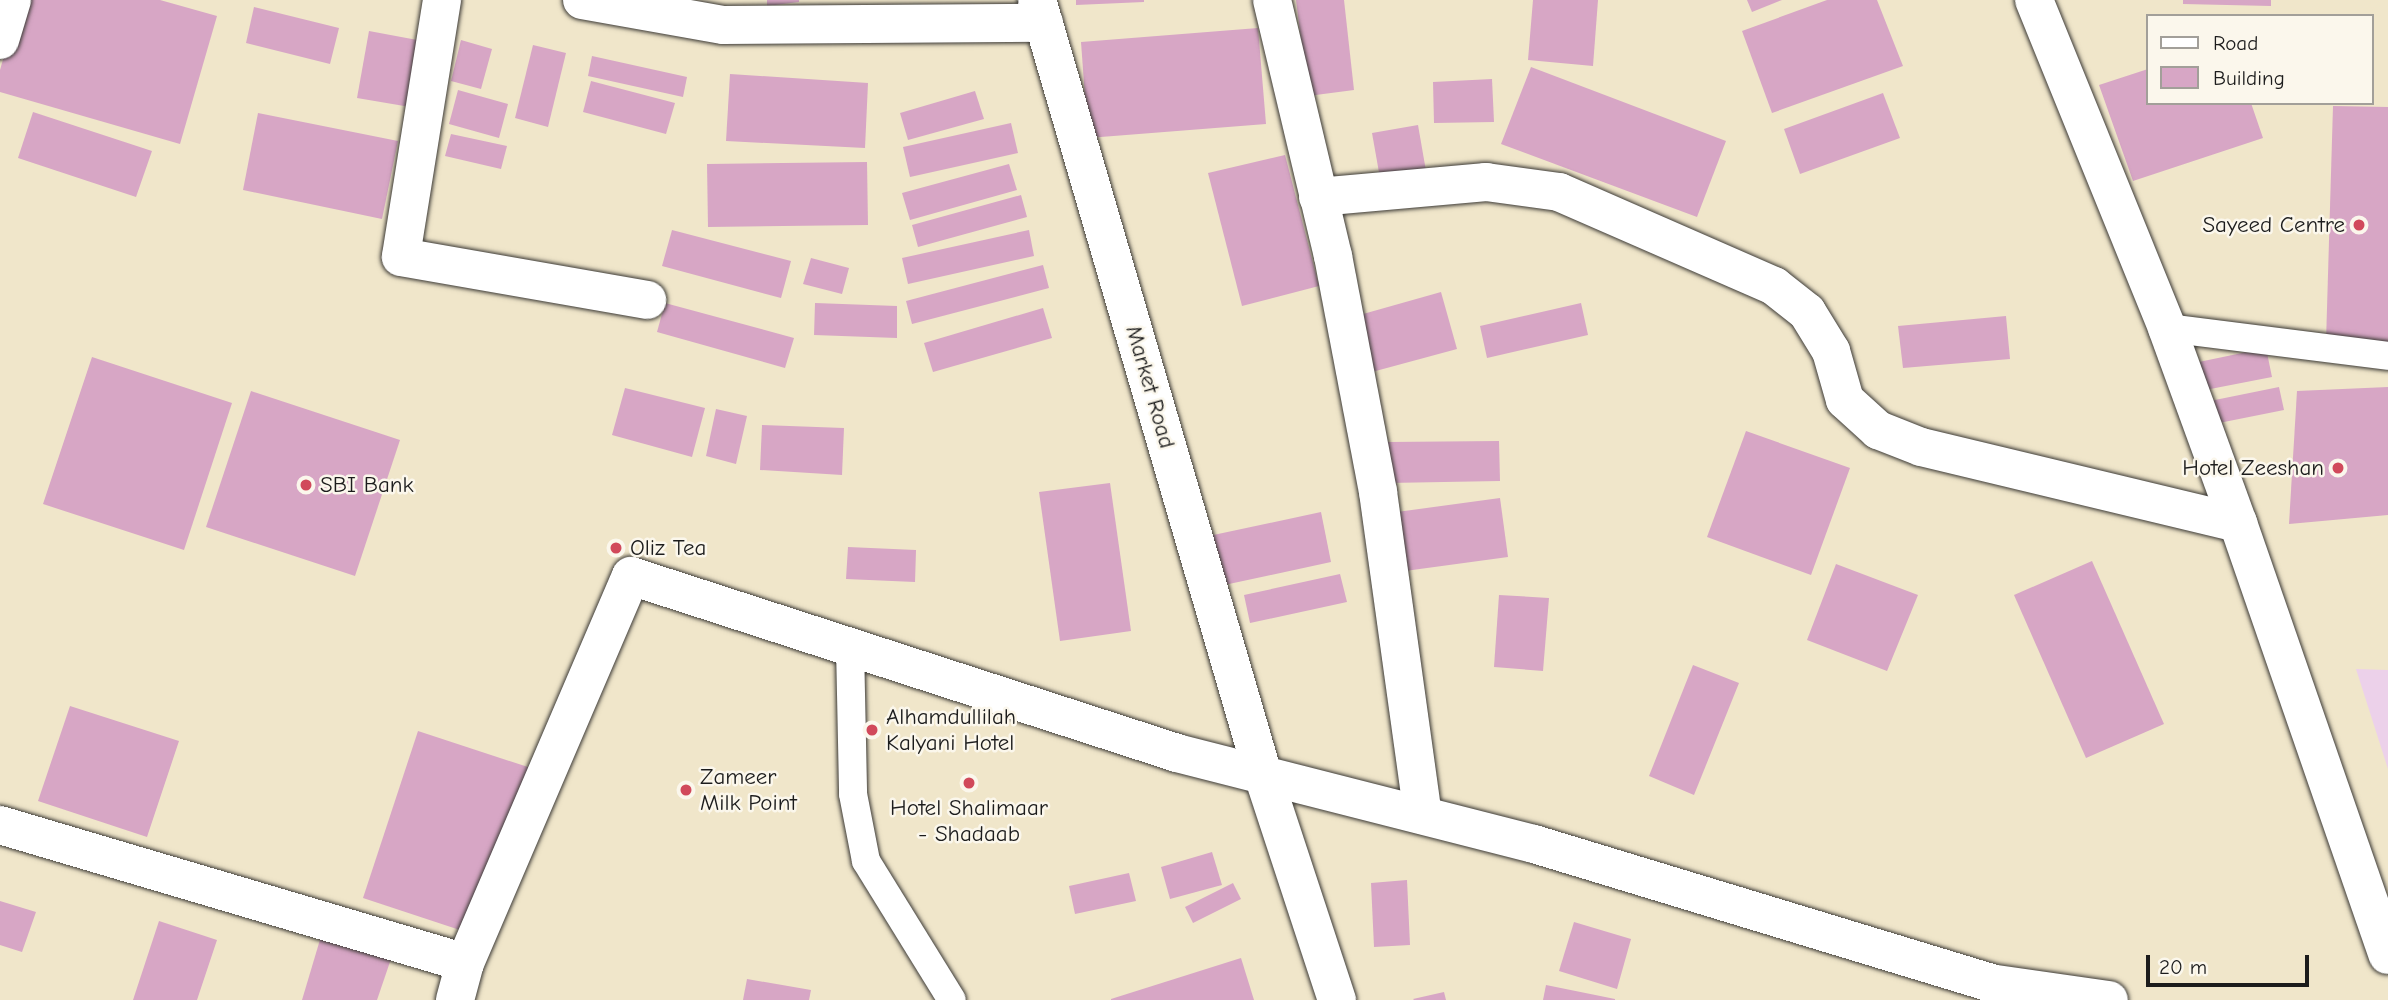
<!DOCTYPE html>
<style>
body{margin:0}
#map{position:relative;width:2388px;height:1000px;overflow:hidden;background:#f0e6ca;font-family:"Comic Neue",sans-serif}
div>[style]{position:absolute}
.built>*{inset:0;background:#ecd1ea}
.building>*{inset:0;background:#d7a6c5}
.roads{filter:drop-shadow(0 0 2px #3c3a36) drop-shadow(0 0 2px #3c3a36)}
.service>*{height:28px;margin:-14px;padding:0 14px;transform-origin:14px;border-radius:14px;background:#fff}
.minor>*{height:38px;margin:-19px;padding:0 19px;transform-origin:19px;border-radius:19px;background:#fff}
.tertiary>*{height:38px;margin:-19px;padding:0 19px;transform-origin:19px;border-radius:19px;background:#fff}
.trunk>*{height:38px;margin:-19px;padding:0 19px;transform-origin:19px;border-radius:19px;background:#fff}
.dots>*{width:19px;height:19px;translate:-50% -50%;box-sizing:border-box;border:4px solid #fbf7ec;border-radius:50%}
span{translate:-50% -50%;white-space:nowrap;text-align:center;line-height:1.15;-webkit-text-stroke:5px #fbf7ec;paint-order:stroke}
.poi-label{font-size:23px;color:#1c1c1c}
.right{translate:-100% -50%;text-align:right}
.left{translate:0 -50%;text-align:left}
.street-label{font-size:23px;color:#1c1c1c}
.legend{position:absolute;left:2146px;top:14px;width:228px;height:91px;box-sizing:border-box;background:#fbf7ec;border:2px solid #a29f99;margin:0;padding:9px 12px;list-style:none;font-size:21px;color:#1c1c1c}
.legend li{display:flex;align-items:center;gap:14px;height:35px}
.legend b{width:35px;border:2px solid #a29f99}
.scale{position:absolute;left:2146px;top:955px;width:163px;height:32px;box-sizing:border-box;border:4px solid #1c1c1c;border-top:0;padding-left:9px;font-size:21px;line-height:24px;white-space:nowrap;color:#1c1c1c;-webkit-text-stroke:5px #fbf7ec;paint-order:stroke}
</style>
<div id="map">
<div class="built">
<div style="clip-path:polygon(2356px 669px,2388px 670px,2388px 769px)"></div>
</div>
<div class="building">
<div style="clip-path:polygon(20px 0,160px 0,217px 16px,180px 144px,0 92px,0 70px)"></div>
<div style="clip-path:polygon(767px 0,799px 0,799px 2px,767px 6px)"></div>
<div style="clip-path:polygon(1076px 0,1144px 0,1144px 2px,1076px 5px)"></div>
<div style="clip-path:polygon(1296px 0,1344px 0,1354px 90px,1308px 96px)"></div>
<div style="clip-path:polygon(1533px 0,1598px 0,1593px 66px,1528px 60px)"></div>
<div style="clip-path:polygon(1747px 0,1782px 0,1752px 12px)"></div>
<div style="clip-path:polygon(1827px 0,1877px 0,1903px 66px,1772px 113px,1742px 31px)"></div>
<div style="clip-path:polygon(2183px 0,2271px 0,2271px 6px,2183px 4px)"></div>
<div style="clip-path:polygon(254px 7px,339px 28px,330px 64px,246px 43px)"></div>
<div style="clip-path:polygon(1258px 28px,1266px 124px,1088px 138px,1081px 42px)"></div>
<div style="clip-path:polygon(369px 31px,428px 42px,416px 108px,357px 98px)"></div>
<div style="clip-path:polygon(461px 40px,492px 49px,481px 89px,451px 81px)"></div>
<div style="clip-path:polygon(533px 45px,566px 53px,548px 127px,515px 118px)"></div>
<div style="clip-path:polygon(592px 56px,687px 77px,683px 97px,588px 76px)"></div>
<div style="clip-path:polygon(1531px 67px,1726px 141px,1697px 217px,1501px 144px)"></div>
<div style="clip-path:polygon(2148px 69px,2148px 103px,2251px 103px,2263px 138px,2133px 181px,2099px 85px)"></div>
<div style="clip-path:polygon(730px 74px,868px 83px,865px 148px,726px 141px)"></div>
<div style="clip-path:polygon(1492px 79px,1494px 122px,1434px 123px,1433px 82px)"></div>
<div style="clip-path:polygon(591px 81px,675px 103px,666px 134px,583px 112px)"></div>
<div style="clip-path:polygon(458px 90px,508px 104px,499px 138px,449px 124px)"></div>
<div style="clip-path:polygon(975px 91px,984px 119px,908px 140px,900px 113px)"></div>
<div style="clip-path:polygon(1883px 93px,1900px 138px,1800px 174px,1784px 129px)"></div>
<div style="clip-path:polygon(2333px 106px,2388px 107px,2388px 344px,2326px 342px)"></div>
<div style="clip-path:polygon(33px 112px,152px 151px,136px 197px,18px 158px)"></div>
<div style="clip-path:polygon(258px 113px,398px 141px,382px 219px,243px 190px)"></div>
<div style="clip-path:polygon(1011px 123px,1018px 153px,910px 177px,903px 147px)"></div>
<div style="clip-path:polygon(1418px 125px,1426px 171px,1380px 178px,1372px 133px)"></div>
<div style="clip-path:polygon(451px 134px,507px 146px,501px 169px,445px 156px)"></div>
<div style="clip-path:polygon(1285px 155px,1319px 286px,1242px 306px,1208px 173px)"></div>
<div style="clip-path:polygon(867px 162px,868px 225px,708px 227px,707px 164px)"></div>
<div style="clip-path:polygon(1009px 164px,1017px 190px,910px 220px,902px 193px)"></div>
<div style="clip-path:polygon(1021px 195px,1027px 217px,918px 247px,912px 225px)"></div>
<div style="clip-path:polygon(672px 230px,791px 261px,781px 298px,662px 266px)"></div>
<div style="clip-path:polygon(1029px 230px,1034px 256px,908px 284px,902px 258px)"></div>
<div style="clip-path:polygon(811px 258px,849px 268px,842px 294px,803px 284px)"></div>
<div style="clip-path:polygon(1043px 265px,1049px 288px,912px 324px,906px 301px)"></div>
<div style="clip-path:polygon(1441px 292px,1457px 349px,1372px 372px,1356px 316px)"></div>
<div style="clip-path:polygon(665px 303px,794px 338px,785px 368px,657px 332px)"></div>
<div style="clip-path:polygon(815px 303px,897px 306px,897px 338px,814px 335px)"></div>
<div style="clip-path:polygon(1581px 303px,1588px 335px,1487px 358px,1480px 326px)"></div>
<div style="clip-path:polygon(1043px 308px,1052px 338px,933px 372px,924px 343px)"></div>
<div style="clip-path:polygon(2006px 316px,2010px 359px,1903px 368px,1898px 326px)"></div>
<div style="clip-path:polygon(2266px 348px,2272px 377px,2200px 391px,2194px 363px)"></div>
<div style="clip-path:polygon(92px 357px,232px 403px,184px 550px,43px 504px)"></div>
<div style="clip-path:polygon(2279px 387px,2284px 410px,2214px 424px,2210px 401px)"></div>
<div style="clip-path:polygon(2388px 387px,2388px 515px,2289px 524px,2297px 391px)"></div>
<div style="clip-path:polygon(625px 388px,705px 408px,692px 457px,612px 435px)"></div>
<div style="clip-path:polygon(251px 391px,400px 440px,355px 576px,206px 527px)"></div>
<div style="clip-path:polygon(716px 409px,747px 416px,736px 464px,706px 456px)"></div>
<div style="clip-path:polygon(762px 425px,844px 428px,842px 475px,760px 470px)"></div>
<div style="clip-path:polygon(1746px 431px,1850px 468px,1811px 575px,1707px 537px)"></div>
<div style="clip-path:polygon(1499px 441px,1500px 481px,1388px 483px,1388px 442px)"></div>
<div style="clip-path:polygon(1110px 483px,1131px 631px,1060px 641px,1039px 492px)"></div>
<div style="clip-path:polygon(1500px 498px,1508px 557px,1405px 571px,1397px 512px)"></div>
<div style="clip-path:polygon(1321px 512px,1331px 562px,1215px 587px,1204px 537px)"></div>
<div style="clip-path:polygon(848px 547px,916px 550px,915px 582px,846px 579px)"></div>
<div style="clip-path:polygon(2092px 561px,2164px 724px,2086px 758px,2014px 595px)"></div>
<div style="clip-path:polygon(1836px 564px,1918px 595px,1887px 671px,1807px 640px)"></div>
<div style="clip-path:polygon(1340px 574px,1347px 602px,1250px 623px,1244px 595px)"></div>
<div style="clip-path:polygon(1499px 595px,1549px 598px,1543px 671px,1494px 667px)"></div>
<div style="clip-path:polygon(1693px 665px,1739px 683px,1694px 795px,1649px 776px)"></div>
<div style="clip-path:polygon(70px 706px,179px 741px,147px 837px,38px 801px)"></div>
<div style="clip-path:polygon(418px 731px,534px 769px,478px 936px,363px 898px)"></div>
<div style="clip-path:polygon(1212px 852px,1222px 885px,1170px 899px,1161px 867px)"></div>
<div style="clip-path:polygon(1129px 873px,1136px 901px,1075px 914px,1069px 886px)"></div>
<div style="clip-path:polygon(1407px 880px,1410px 945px,1374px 947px,1371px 883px)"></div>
<div style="clip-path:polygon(1233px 883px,1241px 899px,1193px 923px,1185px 907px)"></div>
<div style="clip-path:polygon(0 901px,36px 912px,22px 952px,0 945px)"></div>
<div style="clip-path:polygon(159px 921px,217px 940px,197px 1000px,133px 1000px)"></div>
<div style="clip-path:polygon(1574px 922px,1631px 939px,1617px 989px,1559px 971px)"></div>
<div style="clip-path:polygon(322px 933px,392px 956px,377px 1000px,302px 1000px)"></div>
<div style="clip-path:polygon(1241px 958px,1254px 1000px,1111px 1000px,1111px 999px)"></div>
<div style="clip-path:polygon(747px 979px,811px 990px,809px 1000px,743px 1000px)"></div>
<div style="clip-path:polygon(1546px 985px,1615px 999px,1615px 1000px,1543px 1000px)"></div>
<div style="clip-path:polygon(1444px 992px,1446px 1000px,1414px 1000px,1413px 999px)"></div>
</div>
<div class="roads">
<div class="service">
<div style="left:2167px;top:328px;width:223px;rotate:7.2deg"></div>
<div style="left:850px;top:646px;width:148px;rotate:88.8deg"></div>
<div style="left:853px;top:794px;width:68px;rotate:79deg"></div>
<div style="left:866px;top:861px;width:163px;rotate:58.3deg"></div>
</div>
<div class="minor">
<div style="left:442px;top:0;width:260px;rotate:99.1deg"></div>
<div style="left:401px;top:257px;width:250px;rotate:9.9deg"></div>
<div style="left:582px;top:0;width:143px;rotate:10.1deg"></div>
<div style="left:723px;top:25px;width:321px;rotate:-0.4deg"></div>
<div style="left:1272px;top:0;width:263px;rotate:76.6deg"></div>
<div style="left:1333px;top:256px;width:240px;rotate:79.2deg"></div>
<div style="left:1378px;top:492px;width:326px;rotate:82.1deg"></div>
<div style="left:0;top:40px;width:42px;rotate:-73.3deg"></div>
<div style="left:1318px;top:197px;width:169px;rotate:-5.1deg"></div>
<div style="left:1486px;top:182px;width:74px;rotate:7.8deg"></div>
<div style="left:1559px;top:192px;width:235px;rotate:23.6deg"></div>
<div style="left:1774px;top:286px;width:42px;rotate:38.2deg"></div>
<div style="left:1807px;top:312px;width:46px;rotate:58.4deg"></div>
<div style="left:1831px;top:351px;width:51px;rotate:74.1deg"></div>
<div style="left:1845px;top:400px;width:45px;rotate:42.3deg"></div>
<div style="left:1878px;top:430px;width:46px;rotate:21.6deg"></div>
<div style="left:1921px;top:447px;width:326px;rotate:13.5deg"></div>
<div style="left:0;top:825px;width:485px;rotate:16.5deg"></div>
</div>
<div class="tertiary">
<div style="left:1037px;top:0;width:807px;rotate:73.74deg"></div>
<div style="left:1263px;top:775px;width:237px;rotate:71.8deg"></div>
<div style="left:455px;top:1000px;width:38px;rotate:-75deg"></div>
<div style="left:465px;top:963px;width:421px;rotate:-66.8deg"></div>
<div style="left:631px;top:576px;width:574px;rotate:17.96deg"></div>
<div style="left:1177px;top:753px;width:368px;rotate:14.3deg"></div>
<div style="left:1534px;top:844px;width:483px;rotate:16.9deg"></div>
<div style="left:1996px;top:984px;width:114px;rotate:8.1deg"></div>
</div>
<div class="trunk">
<div style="left:2034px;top:0;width:354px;rotate:67.9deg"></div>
<div style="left:2167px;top:328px;width:208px;rotate:70deg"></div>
<div style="left:2238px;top:523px;width:457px;rotate:70.9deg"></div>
</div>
</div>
<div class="dots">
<div style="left:2359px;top:225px;background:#d1495b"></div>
<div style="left:2338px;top:468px;background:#d1495b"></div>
<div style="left:306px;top:485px;background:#d1495b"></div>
<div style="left:616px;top:548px;background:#d1495b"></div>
<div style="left:872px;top:730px;background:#d1495b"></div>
<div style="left:969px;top:783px;background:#d1495b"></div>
<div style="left:686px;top:790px;background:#d1495b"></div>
</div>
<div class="poi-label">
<span class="right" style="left:2345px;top:225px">Sayeed Centre</span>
<span class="right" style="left:2324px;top:468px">Hotel Zeeshan</span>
<span class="left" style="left:320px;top:485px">SBI Bank</span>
<span class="left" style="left:630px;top:548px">Oliz Tea</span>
<span class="left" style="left:886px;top:730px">Alhamdullilah<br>Kalyani Hotel</span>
<span class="left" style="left:700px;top:790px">Zameer<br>Milk Point</span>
<span style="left:969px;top:821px">Hotel Shalimaar<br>- Shadaab</span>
</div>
<div class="street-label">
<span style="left:1150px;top:387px;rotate:74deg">Market Road</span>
</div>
<ul class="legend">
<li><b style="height:9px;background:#fff"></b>Road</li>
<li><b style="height:19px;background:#d7a6c5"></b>Building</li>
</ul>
<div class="scale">20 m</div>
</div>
